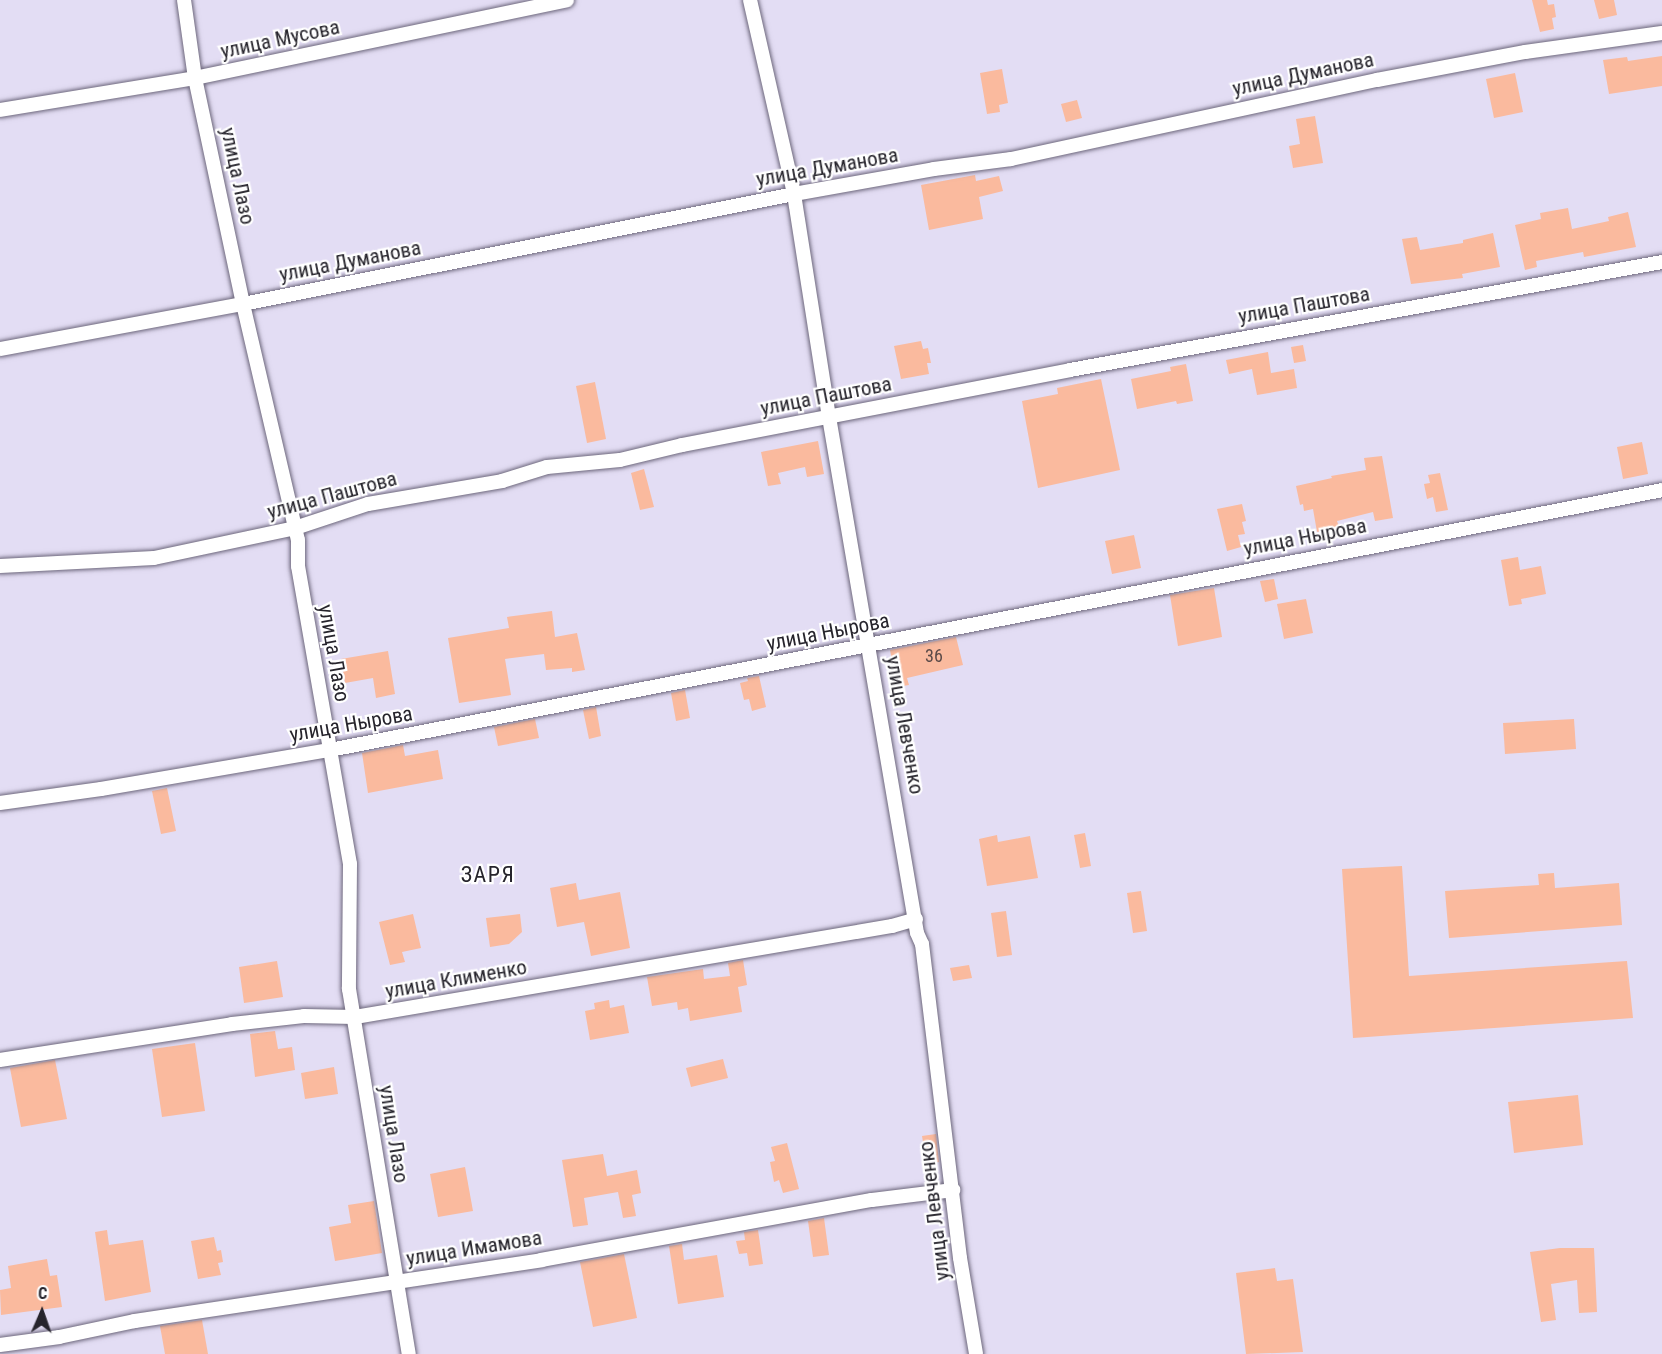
<!DOCTYPE html>
<meta charset="utf-8">
<style>
body{margin:0}
#map{position:relative;width:1662px;height:1354px;overflow:hidden;background:#e3ddf4;font-family:"Roboto Condensed",sans-serif}
div>[style]{position:absolute}
.building>*{inset:0;background:#faba9e}
.roads{filter:drop-shadow(0 0 2px #6d677c) drop-shadow(0 0 2px #6d677c)}
.minor>*{height:14px;margin:-7px;padding:0 7px;transform-origin:7px;border-radius:7px;background:#fff}
span{translate:-50% -50%;white-space:nowrap;text-align:center;line-height:1.15;-webkit-text-stroke:4.5px #fff;paint-order:stroke}
.number-label{font-size:18px;color:#5b4a48}
.number-label span{-webkit-text-stroke-width:0}
.street-label{font-size:21px;color:#26242c}
.neighbourhood-label{font-size:22px;color:#26242c;letter-spacing:1.5px}
.north{position:absolute;left:12px;top:1282px;width:60px;height:60px;-webkit-text-stroke:4px #fff;paint-order:stroke;rotate:2deg;font-size:16px;font-weight:700;line-height:24px;text-align:center;color:#26242c}
.north::after{content:'';display:block;margin:auto;width:21px;height:27px;background:#26242c;clip-path:polygon(50% 0,100% 100%,50% 72%,0 100%)}
</style>
<div id="map">
<div class="building">
<div style="clip-path:polygon(1532px 0,1547px 0,1548px 5px,1554px 4px,1556px 17px,1552px 18px,1554px 29px,1540px 32px)"></div>
<div style="clip-path:polygon(1594px 0,1614px 0,1617px 15px,1599px 19px)"></div>
<div style="clip-path:polygon(1662px 56px,1662px 86px,1609px 94px,1603px 60px,1627px 57px,1628px 61px)"></div>
<div style="clip-path:polygon(1002px 69px,1008px 103px,999px 105px,1000px 112px,987px 114px,980px 73px)"></div>
<div style="clip-path:polygon(1515px 73px,1523px 112px,1494px 118px,1486px 79px)"></div>
<div style="clip-path:polygon(1077px 100px,1082px 118px,1066px 122px,1061px 104px)"></div>
<div style="clip-path:polygon(1315px 116px,1323px 163px,1293px 168px,1289px 146px,1300px 144px,1296px 119px)"></div>
<div style="clip-path:polygon(975px 175px,976px 181px,999px 176px,1003px 191px,979px 197px,983px 219px,929px 230px,921px 185px)"></div>
<div style="clip-path:polygon(1568px 208px,1572px 229px,1609px 221px,1608px 217px,1628px 212px,1636px 247px,1584px 257px,1583px 252px,1536px 261px,1537px 267px,1525px 270px,1515px 225px,1541px 219px,1540px 213px)"></div>
<div style="clip-path:polygon(1493px 233px,1500px 267px,1462px 274px,1463px 278px,1411px 284px,1402px 239px,1417px 237px,1420px 250px,1463px 243px,1463px 240px)"></div>
<div style="clip-path:polygon(921px 341px,923px 349px,928px 348px,931px 363px,927px 363px,929px 374px,901px 379px,894px 346px)"></div>
<div style="clip-path:polygon(1303px 345px,1306px 361px,1294px 363px,1291px 347px)"></div>
<div style="clip-path:polygon(1268px 352px,1271px 373px,1294px 369px,1297px 388px,1257px 395px,1252px 369px,1229px 374px,1226px 360px)"></div>
<div style="clip-path:polygon(1186px 364px,1193px 401px,1177px 404px,1176px 401px,1137px 409px,1131px 379px,1171px 371px,1170px 367px)"></div>
<div style="clip-path:polygon(1101px 379px,1120px 470px,1038px 488px,1022px 401px,1058px 394px,1057px 388px)"></div>
<div style="clip-path:polygon(595px 382px,606px 439px,587px 443px,576px 386px)"></div>
<div style="clip-path:polygon(818px 441px,824px 474px,807px 477px,805px 467px,778px 473px,781px 484px,768px 486px,761px 452px)"></div>
<div style="clip-path:polygon(1642px 442px,1648px 474px,1623px 479px,1617px 447px)"></div>
<div style="clip-path:polygon(1382px 456px,1393px 518px,1375px 521px,1373px 512px,1337px 521px,1339px 527px,1317px 532px,1313px 509px,1304px 511px,1303px 504px,1300px 505px,1296px 486px,1332px 478px,1331px 476px,1366px 470px,1364px 458px)"></div>
<div style="clip-path:polygon(644px 469px,654px 507px,640px 510px,631px 473px)"></div>
<div style="clip-path:polygon(1440px 473px,1448px 510px,1436px 512px,1433px 497px,1427px 499px,1424px 484px,1430px 483px,1428px 475px)"></div>
<div style="clip-path:polygon(1242px 504px,1246px 521px,1242px 522px,1245px 534px,1238px 535px,1241px 547px,1227px 551px,1217px 509px)"></div>
<div style="clip-path:polygon(1134px 535px,1141px 568px,1112px 574px,1105px 541px)"></div>
<div style="clip-path:polygon(1518px 557px,1520px 570px,1541px 566px,1546px 594px,1521px 599px,1522px 604px,1509px 606px,1501px 560px)"></div>
<div style="clip-path:polygon(1274px 579px,1278px 599px,1265px 602px,1260px 581px)"></div>
<div style="clip-path:polygon(1214px 588px,1222px 637px,1178px 646px,1170px 595px)"></div>
<div style="clip-path:polygon(1306px 599px,1313px 633px,1284px 639px,1277px 604px)"></div>
<div style="clip-path:polygon(552px 611px,555px 637px,577px 633px,585px 670px,572px 672px,572px 668px,546px 670px,544px 654px,505px 659px,511px 695px,459px 703px,448px 638px,509px 628px,507px 617px)"></div>
<div style="clip-path:polygon(956px 637px,963px 665px,907px 678px,909px 685px,897px 687px,890px 650px)"></div>
<div style="clip-path:polygon(388px 651px,395px 694px,376px 698px,373px 678px,345px 683px,341px 659px)"></div>
<div style="clip-path:polygon(759px 676px,766px 707px,752px 711px,749px 699px,744px 700px,740px 683px,748px 681px,747px 678px)"></div>
<div style="clip-path:polygon(685px 690px,690px 718px,676px 721px,671px 693px)"></div>
<div style="clip-path:polygon(596px 707px,601px 736px,589px 739px,583px 710px)"></div>
<div style="clip-path:polygon(535px 719px,539px 738px,498px 746px,494px 727px)"></div>
<div style="clip-path:polygon(1574px 719px,1576px 749px,1505px 754px,1503px 723px)"></div>
<div style="clip-path:polygon(403px 745px,405px 756px,438px 750px,443px 779px,368px 793px,362px 753px)"></div>
<div style="clip-path:polygon(167px 788px,176px 831px,161px 834px,152px 791px)"></div>
<div style="clip-path:polygon(1085px 833px,1091px 866px,1080px 868px,1074px 835px)"></div>
<div style="clip-path:polygon(997px 835px,998px 842px,1030px 836px,1038px 878px,987px 886px,979px 839px)"></div>
<div style="clip-path:polygon(1402px 866px,1409px 976px,1627px 961px,1633px 1018px,1353px 1038px,1342px 869px)"></div>
<div style="clip-path:polygon(1554px 873px,1555px 888px,1619px 883px,1622px 925px,1449px 938px,1445px 891px,1539px 885px,1538px 874px)"></div>
<div style="clip-path:polygon(576px 883px,579px 900px,620px 892px,630px 948px,591px 956px,584px 922px,557px 927px,550px 888px)"></div>
<div style="clip-path:polygon(1141px 891px,1147px 931px,1133px 933px,1127px 893px)"></div>
<div style="clip-path:polygon(1006px 911px,1012px 955px,997px 957px,991px 913px)"></div>
<div style="clip-path:polygon(413px 914px,421px 948px,402px 952px,405px 962px,390px 965px,379px 922px)"></div>
<div style="clip-path:polygon(520px 914px,522px 932px,509px 944px,490px 947px,486px 918px)"></div>
<div style="clip-path:polygon(743px 960px,747px 985px,738px 987px,742px 1012px,690px 1021px,688px 1008px,678px 1010px,677px 1002px,652px 1006px,647px 977px,703px 969px,704px 979px,730px 976px,728px 963px)"></div>
<div style="clip-path:polygon(277px 961px,283px 997px,244px 1003px,239px 967px)"></div>
<div style="clip-path:polygon(969px 965px,972px 978px,953px 981px,950px 968px)"></div>
<div style="clip-path:polygon(609px 1000px,610px 1008px,624px 1005px,629px 1033px,590px 1040px,585px 1011px,595px 1009px,594px 1003px)"></div>
<div style="clip-path:polygon(275px 1031px,278px 1049px,292px 1047px,295px 1070px,255px 1077px,250px 1034px)"></div>
<div style="clip-path:polygon(195px 1043px,205px 1111px,162px 1117px,152px 1049px)"></div>
<div style="clip-path:polygon(723px 1059px,728px 1078px,691px 1087px,686px 1068px)"></div>
<div style="clip-path:polygon(55px 1060px,67px 1119px,21px 1127px,10px 1068px)"></div>
<div style="clip-path:polygon(334px 1067px,338px 1094px,305px 1099px,301px 1073px)"></div>
<div style="clip-path:polygon(1578px 1095px,1583px 1145px,1514px 1153px,1508px 1102px)"></div>
<div style="clip-path:polygon(936px 1134px,939px 1162px,932px 1163px,929px 1148px,924px 1148px,922px 1136px)"></div>
<div style="clip-path:polygon(787px 1143px,799px 1189px,783px 1193px,779px 1180px,774px 1182px,770px 1162px,775px 1161px,771px 1147px)"></div>
<div style="clip-path:polygon(603px 1154px,607px 1176px,637px 1170px,641px 1193px,632px 1195px,636px 1216px,623px 1218px,618px 1192px,584px 1198px,588px 1225px,573px 1227px,562px 1160px)"></div>
<div style="clip-path:polygon(465px 1167px,473px 1211px,438px 1217px,430px 1174px)"></div>
<div style="clip-path:polygon(374px 1201px,382px 1253px,335px 1261px,329px 1227px,351px 1223px,348px 1205px)"></div>
<div style="clip-path:polygon(824px 1218px,829px 1255px,813px 1257px,808px 1221px)"></div>
<div style="clip-path:polygon(107px 1230px,109px 1245px,143px 1240px,151px 1292px,105px 1301px,95px 1232px)"></div>
<div style="clip-path:polygon(758px 1230px,763px 1264px,749px 1266px,747px 1253px,739px 1254px,736px 1241px,745px 1240px,744px 1232px)"></div>
<div style="clip-path:polygon(214px 1237px,217px 1251px,221px 1250px,223px 1262px,218px 1263px,221px 1275px,198px 1279px,191px 1241px)"></div>
<div style="clip-path:polygon(682px 1244px,684px 1260px,717px 1255px,724px 1297px,678px 1304px,669px 1246px)"></div>
<div style="clip-path:polygon(1560px 1248px,1594px 1248px,1597px 1312px,1579px 1313px,1577px 1280px,1551px 1284px,1556px 1320px,1541px 1322px,1530px 1252px)"></div>
<div style="clip-path:polygon(624px 1254px,637px 1318px,593px 1327px,580px 1262px)"></div>
<div style="clip-path:polygon(47px 1259px,50px 1276px,57px 1275px,62px 1307px,1px 1315px,0 1290px,11px 1288px,8px 1266px)"></div>
<div style="clip-path:polygon(1275px 1268px,1277px 1281px,1293px 1279px,1303px 1352px,1246px 1354px,1236px 1273px)"></div>
<div style="clip-path:polygon(202px 1320px,208px 1354px,165px 1354px,160px 1326px)"></div>
</div>
<div class="roads">
<div class="minor">
<div style="left:184px;top:0;width:79px;rotate:82deg"></div>
<div style="left:195px;top:78px;width:231px;rotate:78deg"></div>
<div style="left:243px;top:304px;width:242px;rotate:76.9deg"></div>
<div style="left:298px;top:540px;width:26px;rotate:90deg"></div>
<div style="left:298px;top:566px;width:303px;rotate:80.1deg"></div>
<div style="left:350px;top:864px;width:125px;rotate:90.5deg"></div>
<div style="left:349px;top:989px;width:370px;rotate:80.7deg"></div>
<div style="left:750px;top:0;width:199px;rotate:77.2deg"></div>
<div style="left:794px;top:194px;width:226px;rotate:81.1deg"></div>
<div style="left:829px;top:417px;width:523px;rotate:80.32deg"></div>
<div style="left:917px;top:933px;width:12px;rotate:66deg"></div>
<div style="left:922px;top:944px;width:316px;rotate:83.1deg"></div>
<div style="left:960px;top:1258px;width:97px;rotate:80.5deg"></div>
<div style="left:0;top:110px;width:198px;rotate:-9.3deg"></div>
<div style="left:195px;top:78px;width:380px;rotate:-11.8deg"></div>
<div style="left:0;top:349px;width:247px;rotate:-10.5deg"></div>
<div style="left:243px;top:304px;width:562px;rotate:-11.29deg"></div>
<div style="left:794px;top:194px;width:142px;rotate:-10.1deg"></div>
<div style="left:934px;top:169px;width:78px;rotate:-7.4deg"></div>
<div style="left:1011px;top:159px;width:374px;rotate:-12.2deg"></div>
<div style="left:1377px;top:80px;width:151px;rotate:-10.7deg"></div>
<div style="left:1525px;top:52px;width:138px;rotate:-7.9deg"></div>
<div style="left:0;top:566px;width:154px;rotate:-3deg"></div>
<div style="left:154px;top:558px;width:144px;rotate:-12deg"></div>
<div style="left:295px;top:528px;width:77px;rotate:-18.2deg"></div>
<div style="left:368px;top:504px;width:136px;rotate:-9.7deg"></div>
<div style="left:502px;top:481px;width:47px;rotate:-17.3deg"></div>
<div style="left:547px;top:467px;width:73px;rotate:-5.5deg"></div>
<div style="left:620px;top:460px;width:64px;rotate:-13.6deg"></div>
<div style="left:682px;top:445px;width:395px;rotate:-10.9deg"></div>
<div style="left:1070px;top:370px;width:602px;rotate:-10.34deg"></div>
<div style="left:0;top:803px;width:102px;rotate:-7.9deg"></div>
<div style="left:101px;top:789px;width:232px;rotate:-9.7deg"></div>
<div style="left:330px;top:750px;width:1357px;rotate:-11.04deg"></div>
<div style="left:0;top:1060px;width:235px;rotate:-8.8deg"></div>
<div style="left:232px;top:1024px;width:72px;rotate:-6.3deg"></div>
<div style="left:304px;top:1016px;width:51px;rotate:1.1deg"></div>
<div style="left:355px;top:1017px;width:545px;rotate:-9.62deg"></div>
<div style="left:892px;top:926px;width:25px;rotate:-16deg"></div>
<div style="left:0;top:1345px;width:60px;rotate:-7.7deg"></div>
<div style="left:59px;top:1337px;width:78px;rotate:-11.9deg"></div>
<div style="left:135px;top:1321px;width:411px;rotate:-8.5deg"></div>
<div style="left:541px;top:1260px;width:336px;rotate:-10.3deg"></div>
<div style="left:872px;top:1200px;width:82px;rotate:-7deg"></div>
</div>
</div>
<div class="number-label">
<span style="left:934px;top:656px">36</span>
</div>
<div class="street-label">
<span style="left:280px;top:39px;rotate:-12deg">улица Мусова</span>
<span style="left:1303px;top:74px;rotate:-12deg">улица Думанова</span>
<span style="left:827px;top:167px;rotate:-10deg">улица Думанова</span>
<span style="left:238px;top:176px;rotate:78deg">улица Лазо</span>
<span style="left:350px;top:261px;rotate:-11deg">улица Думанова</span>
<span style="left:1304px;top:305px;rotate:-10deg">улица Паштова</span>
<span style="left:826px;top:396px;rotate:-11deg">улица Паштова</span>
<span style="left:332px;top:495px;rotate:-15deg">улица Паштова</span>
<span style="left:1305px;top:537px;rotate:-11deg">улица Нырова</span>
<span style="left:828px;top:632px;rotate:-11deg">улица Нырова</span>
<span style="left:334px;top:653px;rotate:80deg">улица Лазо</span>
<span style="left:351px;top:724px;rotate:-10deg">улица Нырова</span>
<span style="left:905px;top:725px;rotate:80deg">улица Левченко</span>
<span style="left:456px;top:979px;rotate:-10deg">улица Клименко</span>
<span style="left:394px;top:1134px;rotate:81deg">улица Лазо</span>
<span style="left:934px;top:1211px;rotate:-97deg">улица Левченко</span>
<span style="left:474px;top:1248px;rotate:-9deg">улица Имамова</span>
</div>
<div class="neighbourhood-label">
<span style="left:488px;top:875px">ЗАРЯ</span>
</div>
<div class="north">С</div>
</div>
